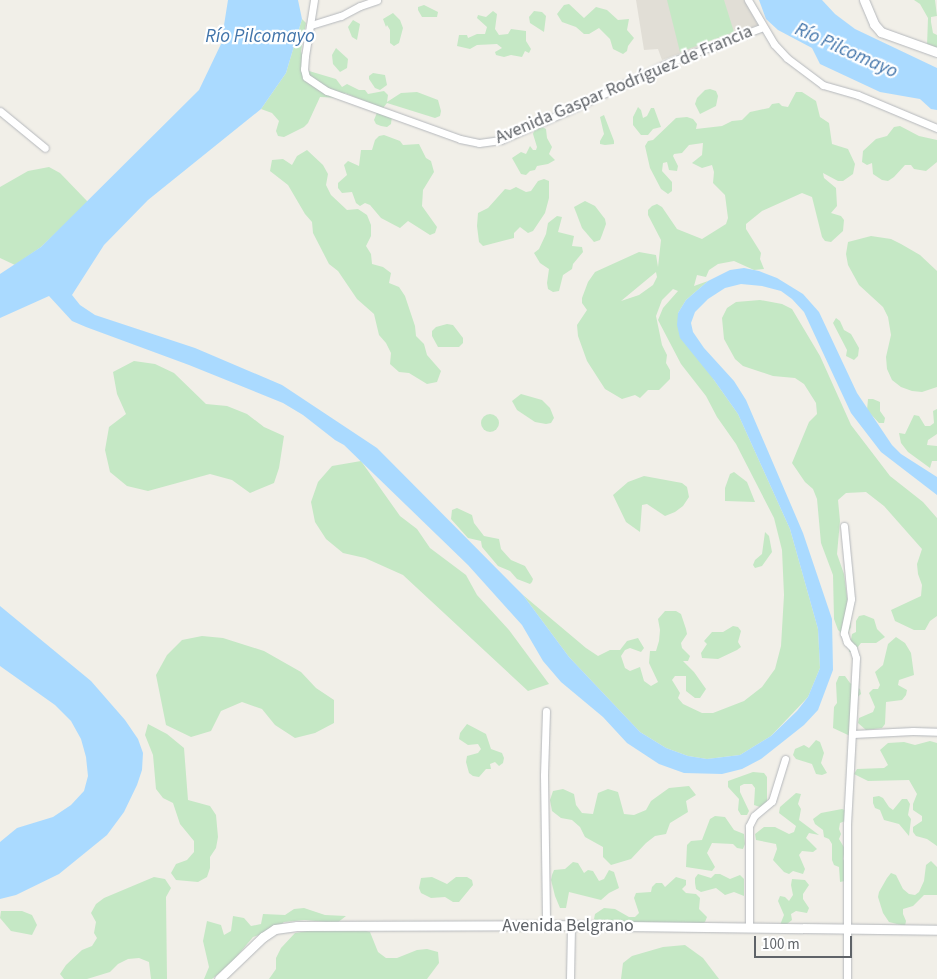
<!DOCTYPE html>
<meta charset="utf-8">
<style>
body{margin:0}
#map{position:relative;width:937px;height:979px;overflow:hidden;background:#f1efe8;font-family:"Source Sans 3",sans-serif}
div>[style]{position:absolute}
.education>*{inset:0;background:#e1ded6}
.green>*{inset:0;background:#c5e8c5}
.round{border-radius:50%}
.water>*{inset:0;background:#aadaff}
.roads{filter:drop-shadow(0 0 1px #b5b8bc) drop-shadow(0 0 1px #b5b8bc)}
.minor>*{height:7px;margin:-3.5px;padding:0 3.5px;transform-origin:3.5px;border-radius:3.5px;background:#fff}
.tertiary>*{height:9px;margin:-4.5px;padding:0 4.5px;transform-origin:4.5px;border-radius:4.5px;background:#fff}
span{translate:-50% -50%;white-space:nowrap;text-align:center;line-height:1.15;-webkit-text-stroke:4.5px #fff;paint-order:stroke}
.street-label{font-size:18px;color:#5f6368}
.water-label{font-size:19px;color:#4174aa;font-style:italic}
.scale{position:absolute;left:754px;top:936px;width:98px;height:22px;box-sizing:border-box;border:2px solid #5f6368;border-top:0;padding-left:6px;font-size:15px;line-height:18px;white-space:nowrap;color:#5f6368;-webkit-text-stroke:4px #fff;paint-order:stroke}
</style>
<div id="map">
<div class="education">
<div style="clip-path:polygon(636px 0,744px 0,758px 25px,662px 60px,658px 49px,644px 50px)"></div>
</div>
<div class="green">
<div style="clip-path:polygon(667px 0,724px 0,734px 32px,680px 52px)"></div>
<div style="clip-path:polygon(914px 0,935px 0,937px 16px,931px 17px,931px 22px,933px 33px,937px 35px,937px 50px,927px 46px,928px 18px,920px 4px)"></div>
<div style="clip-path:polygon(569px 4px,584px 18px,596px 7px,607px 10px,618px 20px,629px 19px,627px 30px,634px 38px,628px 46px,627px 51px,623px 54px,613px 49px,610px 39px,599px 28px,589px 34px,584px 34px,576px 27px,562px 22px,557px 14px,564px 5px)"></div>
<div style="clip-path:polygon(424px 5px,438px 12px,437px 17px,422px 17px,418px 10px,418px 7px)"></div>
<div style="clip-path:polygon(493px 11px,497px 14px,495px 29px,499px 35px,508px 34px,511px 29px,526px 31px,526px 41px,531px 49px,529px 53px,525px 51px,522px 57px,511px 55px,504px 57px,496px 55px,495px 52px,502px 48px,497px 44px,477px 45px,470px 49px,457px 46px,459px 35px,467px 35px,468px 38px,477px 34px,485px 34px,487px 27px,477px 18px,478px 15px,486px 17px)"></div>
<div style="clip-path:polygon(534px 11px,542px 12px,546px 16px,544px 32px,530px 23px,529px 17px)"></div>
<div style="clip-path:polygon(393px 13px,400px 20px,403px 28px,399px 43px,394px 46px,390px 43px,390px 30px,387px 25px,386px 27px,383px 19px)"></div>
<div style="clip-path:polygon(302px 19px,306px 23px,301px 51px,306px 68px,309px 71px,336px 79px,342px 87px,347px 84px,359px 90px,365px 90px,368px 94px,384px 91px,388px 95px,387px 102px,401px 93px,417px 92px,438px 100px,441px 111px,440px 116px,435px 118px,387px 103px,383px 108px,392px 116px,391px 124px,387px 127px,381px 126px,376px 124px,374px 120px,378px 110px,376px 106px,345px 93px,342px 98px,320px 97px,308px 123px,304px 127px,284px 137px,278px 136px,276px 131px,279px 121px,272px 113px,261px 109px,286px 73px)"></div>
<div style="clip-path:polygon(353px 20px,360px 24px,357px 40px,352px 37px,348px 27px)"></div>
<div style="clip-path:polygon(336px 48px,348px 59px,347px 68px,340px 72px,333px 64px,332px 55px)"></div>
<div style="clip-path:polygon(373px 73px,385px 75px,387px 85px,380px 90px,375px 88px,369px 79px,369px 76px)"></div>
<div style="clip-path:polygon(710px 89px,716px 91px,718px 96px,716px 106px,700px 114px,695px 104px,697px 98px,705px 90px)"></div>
<div style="clip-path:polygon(evenodd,796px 92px,802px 92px,816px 101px,820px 117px,829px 123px,832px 144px,848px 149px,855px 164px,853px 174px,843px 181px,838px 181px,823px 173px,824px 178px,836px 188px,837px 206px,831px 213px,841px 216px,844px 220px,843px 231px,831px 242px,825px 241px,822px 237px,812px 197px,802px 193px,762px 211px,746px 224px,746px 229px,761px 253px,760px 259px,764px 269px,754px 270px,734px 261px,718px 264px,709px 270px,706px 277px,697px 275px,694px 286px,708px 281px,686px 300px,678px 313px,714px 380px,738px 414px,790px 529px,818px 629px,820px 668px,808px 697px,771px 736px,740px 755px,707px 759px,688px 756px,666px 748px,640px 732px,569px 657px,523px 595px,586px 648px,598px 656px,610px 650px,620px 650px,627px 641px,638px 638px,644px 648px,641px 652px,630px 648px,625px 650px,621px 656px,625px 668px,630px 671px,640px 667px,644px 681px,651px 686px,658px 682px,649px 663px,650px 651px,656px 651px,659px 641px,660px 630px,658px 619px,665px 611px,676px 611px,681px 614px,686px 629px,687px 634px,681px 643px,682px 648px,690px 656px,688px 661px,683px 661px,694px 672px,706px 689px,700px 698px,695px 698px,686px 691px,686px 676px,675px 676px,672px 680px,680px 693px,678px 698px,683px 704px,702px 713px,713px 713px,744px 701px,762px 687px,775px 669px,781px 646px,784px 595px,782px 550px,774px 518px,736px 444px,717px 417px,706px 396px,681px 364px,658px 320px,663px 308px,678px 291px,673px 289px,662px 300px,656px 316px,662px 345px,667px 355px,666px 363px,670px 370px,670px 379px,659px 390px,648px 390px,640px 398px,635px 395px,622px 399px,605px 389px,587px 361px,578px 336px,577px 325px,587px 310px,582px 303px,582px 298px,588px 282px,595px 272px,639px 252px,656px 255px,658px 267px,661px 240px,648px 215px,648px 210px,652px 206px,657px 204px,662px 207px,677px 229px,702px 239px,726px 224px,728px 218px,725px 195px,713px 183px,714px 172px,712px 165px,702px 168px,692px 163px,702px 155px,703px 143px,689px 145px,682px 153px,674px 154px,673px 156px,678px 166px,677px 171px,669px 170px,667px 162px,663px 163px,662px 171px,672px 182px,672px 191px,668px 194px,661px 189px,650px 168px,645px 146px,648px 141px,653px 140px,676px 118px,687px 117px,693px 119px,697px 124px,696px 129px,722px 126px,732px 121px,742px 120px,750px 112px,769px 108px,772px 104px,779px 103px,782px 106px,788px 107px,796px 92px,656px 272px,657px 277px,653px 285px,639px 295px,621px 301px,656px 272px)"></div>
<div style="clip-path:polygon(638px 107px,641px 110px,643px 118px,647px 116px,651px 108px,654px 108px,661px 127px,653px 129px,648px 135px,641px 135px,633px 125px,633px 117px)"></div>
<div style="clip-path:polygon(604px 115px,614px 141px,614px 144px,605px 145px,600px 144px,600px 141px,604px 134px,600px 117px)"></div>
<div style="clip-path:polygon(541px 126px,546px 129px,547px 138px,552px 147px,549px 154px,555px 160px,548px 164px,537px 166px,535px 170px,530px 171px,526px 175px,521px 174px,512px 158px,521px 152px,526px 154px,530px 146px,533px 150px,536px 150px,537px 147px,533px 134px,535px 128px)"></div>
<div style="clip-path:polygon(900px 126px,919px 136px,937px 140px,937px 162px,926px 171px,914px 169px,911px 165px,905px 165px,894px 177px,888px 181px,882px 180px,873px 174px,872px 163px,867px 165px,862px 162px,863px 151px,876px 139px,887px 136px,894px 127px)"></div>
<div style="clip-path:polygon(384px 135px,400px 141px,403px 145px,419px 144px,426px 158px,431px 161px,434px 172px,423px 190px,422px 206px,437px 227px,435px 233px,430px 235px,408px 221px,400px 228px,381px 218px,370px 205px,365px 203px,360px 206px,356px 203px,352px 192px,342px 193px,338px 188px,338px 183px,347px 175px,344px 165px,348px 161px,359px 166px,361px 150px,372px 150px,375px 140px,379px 136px)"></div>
<div style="clip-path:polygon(307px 150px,323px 165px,328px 174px,326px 185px,331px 195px,347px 210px,358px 209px,367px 215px,371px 225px,371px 236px,366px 246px,371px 254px,372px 264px,383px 267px,391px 273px,389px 283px,399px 287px,405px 296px,415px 326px,416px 336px,424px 344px,427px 355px,441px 371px,437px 382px,427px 384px,409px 373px,399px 372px,390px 364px,391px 353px,386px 343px,379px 335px,374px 314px,357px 299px,338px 271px,329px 264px,313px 233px,312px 222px,305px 214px,288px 185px,270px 171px,272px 160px,283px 159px,292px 165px,297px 156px)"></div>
<div style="clip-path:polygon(49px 167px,60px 173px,88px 202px,41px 247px,15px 265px,0 258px,0 187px,28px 171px)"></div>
<div style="clip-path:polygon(544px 179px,549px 181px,549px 198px,545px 213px,533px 231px,528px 233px,520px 227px,514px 233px,514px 238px,483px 246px,479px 242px,477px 226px,478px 213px,488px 208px,505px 189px,510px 190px,516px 187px,526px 192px,531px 191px,538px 181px)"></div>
<div style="clip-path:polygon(585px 201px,595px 206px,605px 219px,606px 224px,602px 235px,600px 240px,594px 242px,582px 228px,574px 207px)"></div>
<div style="clip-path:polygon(557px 216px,562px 217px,558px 232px,574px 236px,572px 246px,582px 247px,583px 252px,573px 264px,572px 269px,563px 275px,559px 291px,553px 292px,548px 289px,547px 283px,549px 269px,540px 263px,534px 253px,539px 249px,546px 234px,548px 223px)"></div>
<div style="clip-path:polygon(871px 236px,891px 239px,901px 244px,920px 255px,937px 271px,937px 387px,922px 392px,912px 391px,901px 387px,892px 380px,887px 369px,886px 357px,891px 335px,888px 317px,883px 307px,859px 285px,848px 265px,846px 254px,848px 242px)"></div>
<div style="clip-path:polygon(760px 300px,782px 304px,792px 309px,820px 356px,851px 425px,890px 476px,923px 502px,937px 518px,937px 616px,930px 621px,925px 630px,914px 630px,895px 621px,891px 610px,921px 596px,922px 585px,918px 574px,917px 564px,922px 549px,884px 506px,866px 492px,846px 493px,838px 500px,840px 521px,837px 554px,844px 574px,851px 627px,846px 637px,838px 630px,834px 619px,833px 575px,821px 543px,817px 499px,813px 489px,805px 482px,792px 463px,809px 422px,817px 414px,816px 403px,804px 384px,795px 378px,773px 376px,743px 366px,735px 359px,724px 339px,722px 318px,727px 308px,736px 302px)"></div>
<div style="clip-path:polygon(836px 318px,840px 321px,844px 330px,851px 334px,859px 348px,858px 356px,854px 360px,846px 356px,847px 350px,833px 323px)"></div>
<div style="clip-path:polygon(447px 324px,453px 325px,463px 338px,463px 343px,459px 347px,438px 347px,432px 336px,432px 331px,436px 327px)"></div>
<div style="clip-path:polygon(134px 361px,155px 364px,174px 373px,206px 404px,227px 406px,247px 414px,264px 427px,284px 436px,279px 468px,274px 483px,250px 493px,232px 480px,210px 474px,148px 491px,127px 486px,110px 472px,105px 450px,109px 427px,126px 414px,117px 394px,113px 372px)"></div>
<div style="clip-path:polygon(521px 394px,542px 400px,550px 408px,554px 418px,551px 423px,546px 424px,535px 422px,517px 410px,512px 401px)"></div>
<div style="clip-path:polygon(868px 399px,873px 399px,880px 402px,880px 411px,885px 418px,884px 423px,879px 423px,867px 410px)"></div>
<div style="clip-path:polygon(937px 409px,937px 434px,928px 440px,927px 445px,937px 446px,937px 461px,932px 461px,930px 468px,908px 452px,901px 443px,899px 433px,905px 434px,914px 415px,919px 416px,925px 426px,930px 426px,934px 423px,933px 411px)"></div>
<div class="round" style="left:481px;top:414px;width:18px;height:18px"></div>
<div style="clip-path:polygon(361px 461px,400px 516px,417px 529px,430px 548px,466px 575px,477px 595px,509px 630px,549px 684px,528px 691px,403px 575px,365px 558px,343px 553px,326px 539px,315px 522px,311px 502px,318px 482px,332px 466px)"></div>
<div style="clip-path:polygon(734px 472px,747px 482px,755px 502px,725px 501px,725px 488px,730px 474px)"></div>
<div style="clip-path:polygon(644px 476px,682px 483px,687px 487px,689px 497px,683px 506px,675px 512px,665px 516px,647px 504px,642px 505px,640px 532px,626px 522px,613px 495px,628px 482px)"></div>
<div style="clip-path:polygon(457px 508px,472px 515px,474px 523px,484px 536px,499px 539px,501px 549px,511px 560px,525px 566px,533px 579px,532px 582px,530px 584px,517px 579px,510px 571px,498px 566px,482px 547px,481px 541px,468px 538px,451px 519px,452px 510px)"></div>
<div style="clip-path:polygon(765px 532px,769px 536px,772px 552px,762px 566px,755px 568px,753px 565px,755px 560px,762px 554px)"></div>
<div style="clip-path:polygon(864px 615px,874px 619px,877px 629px,885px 637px,876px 643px,861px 643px,854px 652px,849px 652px,852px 634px,856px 632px,856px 621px,859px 616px)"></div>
<div style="clip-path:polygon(733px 626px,738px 627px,741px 631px,738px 642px,741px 647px,737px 650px,718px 659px,702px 658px,701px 653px,707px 644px,704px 641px,712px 632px,723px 632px)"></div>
<div style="clip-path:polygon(202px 636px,223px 638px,264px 651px,301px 672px,316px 688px,334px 700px,334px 723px,315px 733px,295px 738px,275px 725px,262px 709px,242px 702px,221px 711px,211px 731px,191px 737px,166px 725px,156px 675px,167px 655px,182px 640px)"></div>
<div style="clip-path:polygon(896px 637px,905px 643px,911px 653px,914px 675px,899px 680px,898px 685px,907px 690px,906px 695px,902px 700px,886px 702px,885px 724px,882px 728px,866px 730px,858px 723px,859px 718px,873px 712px,875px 707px,869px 693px,873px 689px,878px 689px,880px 685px,875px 672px,883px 665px,888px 644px)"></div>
<div style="clip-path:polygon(839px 676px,845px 676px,850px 683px,860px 689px,861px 694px,854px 700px,853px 734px,848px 735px,833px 728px,834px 707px,837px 703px,836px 683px)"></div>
<div style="clip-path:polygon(148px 724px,167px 734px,184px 748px,188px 800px,210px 806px,216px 815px,218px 837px,216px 848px,210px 857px,210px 868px,207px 877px,198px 882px,176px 880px,171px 873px,176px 864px,187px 860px,194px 852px,194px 841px,180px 824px,173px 803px,163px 798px,156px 789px,153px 755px,145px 735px)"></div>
<div style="clip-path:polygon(467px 724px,486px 734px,491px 749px,502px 753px,504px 758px,503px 763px,499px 766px,495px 762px,490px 764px,491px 769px,486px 769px,479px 777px,473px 776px,469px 773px,466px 762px,467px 756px,478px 753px,481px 749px,478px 744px,468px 745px,459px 739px,460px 733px)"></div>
<div style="clip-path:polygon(816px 740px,820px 742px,824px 753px,821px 763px,827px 773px,822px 775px,816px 774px,812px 764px,796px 759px,793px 755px,795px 749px,804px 745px,809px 748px)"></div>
<div style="clip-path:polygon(930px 741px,937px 743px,937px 846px,927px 839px,916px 836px,913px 832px,913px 827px,922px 821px,922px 816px,913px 810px,913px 804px,917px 794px,909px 780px,868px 781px,854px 774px,857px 769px,884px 768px,888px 765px,880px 750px,888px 743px,904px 742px,915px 745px)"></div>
<div style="clip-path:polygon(753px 772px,764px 773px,767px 777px,767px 804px,763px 808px,754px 805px,755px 788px,752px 784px,744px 784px,740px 786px,740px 792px,749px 811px,747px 815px,741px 815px,738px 810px,739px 799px,728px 787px,728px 781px)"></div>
<div style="clip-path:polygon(689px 786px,696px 795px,686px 801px,688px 812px,670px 823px,666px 834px,655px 836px,646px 843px,631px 859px,611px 865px,603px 857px,603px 847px,585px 837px,580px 827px,572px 820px,561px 818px,552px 811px,550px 800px,553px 791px,563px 789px,574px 794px,576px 805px,582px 813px,593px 814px,598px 793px,608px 789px,618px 792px,624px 814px,634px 815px,646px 810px,651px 801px,669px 788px)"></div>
<div style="clip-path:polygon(796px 793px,801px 794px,798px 804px,801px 809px,799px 820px,819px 835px,809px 833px,806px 838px,817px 849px,813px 852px,802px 851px,799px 855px,805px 869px,803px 874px,793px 871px,789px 874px,784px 872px,773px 860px,777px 849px,776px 844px,756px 840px,755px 834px,764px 827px,775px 827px,789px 834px,794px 832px,796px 826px,779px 813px,780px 807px)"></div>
<div style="clip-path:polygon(879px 796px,883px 798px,889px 807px,893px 810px,902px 799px,907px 799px,910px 804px,908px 815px,911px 819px,909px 836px,899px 824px,884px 820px,880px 810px,875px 808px,873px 803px,873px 797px)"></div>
<div style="clip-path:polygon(842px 809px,847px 811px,845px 821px,840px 823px,839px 829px,841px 834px,839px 839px,845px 849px,843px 859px,846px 864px,845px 881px,840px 882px,839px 867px,834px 865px,832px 860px,832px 844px,829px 839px,824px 837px,823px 830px,815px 824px,813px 819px,821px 813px)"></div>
<div style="clip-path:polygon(715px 816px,725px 817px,734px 830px,744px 834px,745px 844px,743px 849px,737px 848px,733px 844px,712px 843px,707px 853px,715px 867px,712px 871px,686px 867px,687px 845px,691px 841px,702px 840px,710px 819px)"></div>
<div style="clip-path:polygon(931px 861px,937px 867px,937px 895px,924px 895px,913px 906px,903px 909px,903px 914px,906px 921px,905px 926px,889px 922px,883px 913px,878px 897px,879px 892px,887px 878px,891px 873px,896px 875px,903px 889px,909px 894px,915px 895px,919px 892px,924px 881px,926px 865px)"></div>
<div style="clip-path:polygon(573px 862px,578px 863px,584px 873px,588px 870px,593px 871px,599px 881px,604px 879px,609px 870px,614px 872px,619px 888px,609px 893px,601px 900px,569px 892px,566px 908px,560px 908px,555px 896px,551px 880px,552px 875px,554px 870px,565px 869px)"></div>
<div style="clip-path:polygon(698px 874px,711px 878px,715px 874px,720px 874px,730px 879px,740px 875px,744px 879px,744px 896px,734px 892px,725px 895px,716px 888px,701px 892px,696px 889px,695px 883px,695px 878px)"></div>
<div style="clip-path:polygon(154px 877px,165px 879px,171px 888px,166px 897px,167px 979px,151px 979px,149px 962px,139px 958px,128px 959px,118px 964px,110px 972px,87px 979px,64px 979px,60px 974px,66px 965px,82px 950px,92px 946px,97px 938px,94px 933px,96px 922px,91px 913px,96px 904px,104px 898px)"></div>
<div style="clip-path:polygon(432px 877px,447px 884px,456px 877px,467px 877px,472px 880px,473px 885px,459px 902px,453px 902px,445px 897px,431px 898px,421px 893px,419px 888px,421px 878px)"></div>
<div style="clip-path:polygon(676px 877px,686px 880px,686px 885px,682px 889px,686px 893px,696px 894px,700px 898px,699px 909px,707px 917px,705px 922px,700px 924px,598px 922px,594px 919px,595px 914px,604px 908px,615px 909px,629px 917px,635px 917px,639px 913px,634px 898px,636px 893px,651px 892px,652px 887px,656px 883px,662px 883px,665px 887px)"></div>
<div style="clip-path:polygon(792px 879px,805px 880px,809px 885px,803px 894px,803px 899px,809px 908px,807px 913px,796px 911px,791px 914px,792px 920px,787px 924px,780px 925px,784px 915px,778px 901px,780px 896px,785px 897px,789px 901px,793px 895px,791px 885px)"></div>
<div style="clip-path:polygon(304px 908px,325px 915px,346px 916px,337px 923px,305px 920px,284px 922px,275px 929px,253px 937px,232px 962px,212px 979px,204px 979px,209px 967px,203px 941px,207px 921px,221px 925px,224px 935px,231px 931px,233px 916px,244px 918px,251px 926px,261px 924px,263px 914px,285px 915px,294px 909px)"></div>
<div style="clip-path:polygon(22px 911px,32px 915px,37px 925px,32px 935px,11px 931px,0 918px,1px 911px)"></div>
<div style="clip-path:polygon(326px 928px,359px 929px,370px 932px,378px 952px,386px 958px,397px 958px,417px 950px,427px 949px,438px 952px,439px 963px,427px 979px,269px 979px,276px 969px,276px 958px,281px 948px,295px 933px)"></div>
<div style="clip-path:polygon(685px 945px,703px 958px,719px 979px,621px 979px,623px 963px,632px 956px,663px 947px)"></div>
</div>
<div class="water">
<div style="clip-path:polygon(228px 0,298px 0,302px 19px,286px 73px,261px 109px,148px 200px,104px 245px,72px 295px,80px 305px,95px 315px,195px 348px,282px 385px,377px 448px,523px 595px,569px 657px,640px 732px,666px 748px,688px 756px,707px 759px,740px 755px,771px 736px,797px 711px,808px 697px,820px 668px,818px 629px,790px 529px,738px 414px,714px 380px,680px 338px,677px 325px,678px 313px,686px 300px,708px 281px,730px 270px,744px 268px,759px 271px,777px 278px,803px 294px,819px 312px,857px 393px,892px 445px,901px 454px,937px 477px,937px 495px,881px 452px,851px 413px,804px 312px,792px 299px,781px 291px,762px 286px,741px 284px,725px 288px,708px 299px,695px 312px,691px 323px,693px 332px,704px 348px,734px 381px,746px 400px,803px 533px,832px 619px,833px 670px,818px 710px,804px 725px,761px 759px,742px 769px,722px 774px,684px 773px,659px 764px,627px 743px,603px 717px,561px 682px,543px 661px,522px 625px,468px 565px,344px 445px,335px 440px,303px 415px,283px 403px,189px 365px,86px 327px,72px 321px,49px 296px,0 318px,0 274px,41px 247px,199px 90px,221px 44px)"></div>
<div style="clip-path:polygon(759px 0,822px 0,835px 14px,855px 29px,937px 68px,937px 110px,931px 109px,920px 99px,880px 92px,820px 64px,812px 48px,778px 30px,766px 19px)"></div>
<div style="clip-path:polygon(0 606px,91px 681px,125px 720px,138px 739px,143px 753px,142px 770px,137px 785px,124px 812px,107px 835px,59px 874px,16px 895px,0 899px,0 842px,17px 828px,53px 817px,71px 805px,84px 791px,88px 776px,86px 757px,81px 739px,71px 721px,55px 705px,0 666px)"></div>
</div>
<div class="roads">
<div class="minor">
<div style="left:314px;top:0;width:57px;rotate:99.1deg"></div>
<div style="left:305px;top:56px;width:13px;rotate:94deg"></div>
<div style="left:304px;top:69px;width:8px;rotate:76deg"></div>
<div style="left:306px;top:77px;width:25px;rotate:34deg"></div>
<div style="left:327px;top:91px;width:141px;rotate:19.8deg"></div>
<div style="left:460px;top:139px;width:19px;rotate:12deg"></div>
<div style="left:479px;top:143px;width:22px;rotate:-8deg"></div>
<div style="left:501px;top:140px;width:77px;rotate:-23.6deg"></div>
<div style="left:572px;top:109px;width:109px;rotate:-25.6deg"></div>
<div style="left:670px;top:62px;width:99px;rotate:-20.6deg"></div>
<div style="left:748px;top:0;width:51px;rotate:59.4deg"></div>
<div style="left:774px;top:44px;width:19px;rotate:47deg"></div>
<div style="left:787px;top:58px;width:45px;rotate:36.9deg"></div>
<div style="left:823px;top:85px;width:36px;rotate:16deg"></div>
<div style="left:858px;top:95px;width:86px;rotate:22.7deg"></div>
<div style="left:311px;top:25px;width:31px;rotate:-17deg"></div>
<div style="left:341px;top:16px;width:21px;rotate:-28deg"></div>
<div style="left:360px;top:6px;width:18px;rotate:-19deg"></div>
<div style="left:0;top:111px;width:58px;rotate:39.4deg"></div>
<div style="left:844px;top:526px;width:73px;rotate:84.5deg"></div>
<div style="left:851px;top:599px;width:35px;rotate:102deg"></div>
<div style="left:844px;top:633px;width:9px;rotate:72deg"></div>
<div style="left:847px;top:642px;width:8px;rotate:45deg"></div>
<div style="left:853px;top:648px;width:10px;rotate:73deg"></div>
<div style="left:856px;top:658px;width:166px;rotate:93.1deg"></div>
<div style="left:847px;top:824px;width:155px;rotate:90deg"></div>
<div style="left:546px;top:711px;width:64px;rotate:91.8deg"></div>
<div style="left:544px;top:775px;width:150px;rotate:89.2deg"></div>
<div style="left:853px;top:734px;width:60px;rotate:-2.9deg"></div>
<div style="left:913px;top:731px;width:24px;rotate:2deg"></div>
<div style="left:749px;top:928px;width:102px;rotate:-90deg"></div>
<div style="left:749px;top:826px;width:11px;rotate:-63deg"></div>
<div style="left:754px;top:816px;width:23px;rotate:-40deg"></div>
<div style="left:772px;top:801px;width:44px;rotate:-72.8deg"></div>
<div style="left:570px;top:979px;width:54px;rotate:-88.9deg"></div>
</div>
<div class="tertiary">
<div style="left:864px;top:0;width:26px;rotate:67deg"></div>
<div style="left:874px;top:24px;width:11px;rotate:49deg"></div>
<div style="left:881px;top:32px;width:59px;rotate:19.7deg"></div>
<div style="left:219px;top:979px;width:61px;rotate:-43.7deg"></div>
<div style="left:263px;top:937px;width:14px;rotate:-34deg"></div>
<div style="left:275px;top:929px;width:22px;rotate:-8deg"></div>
<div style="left:297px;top:926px;width:249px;rotate:-0.2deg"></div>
<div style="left:546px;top:925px;width:391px;rotate:0.7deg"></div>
</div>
</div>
<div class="street-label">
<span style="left:624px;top:85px;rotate:-23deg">Avenida Gaspar Rodríguez de Francia</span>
<span style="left:568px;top:926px">Avenida Belgrano</span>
</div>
<div class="water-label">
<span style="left:260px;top:37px">Río Pilcomayo</span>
<span style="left:846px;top:51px;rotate:24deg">Río Pilcomayo</span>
</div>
<div class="scale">100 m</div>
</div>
